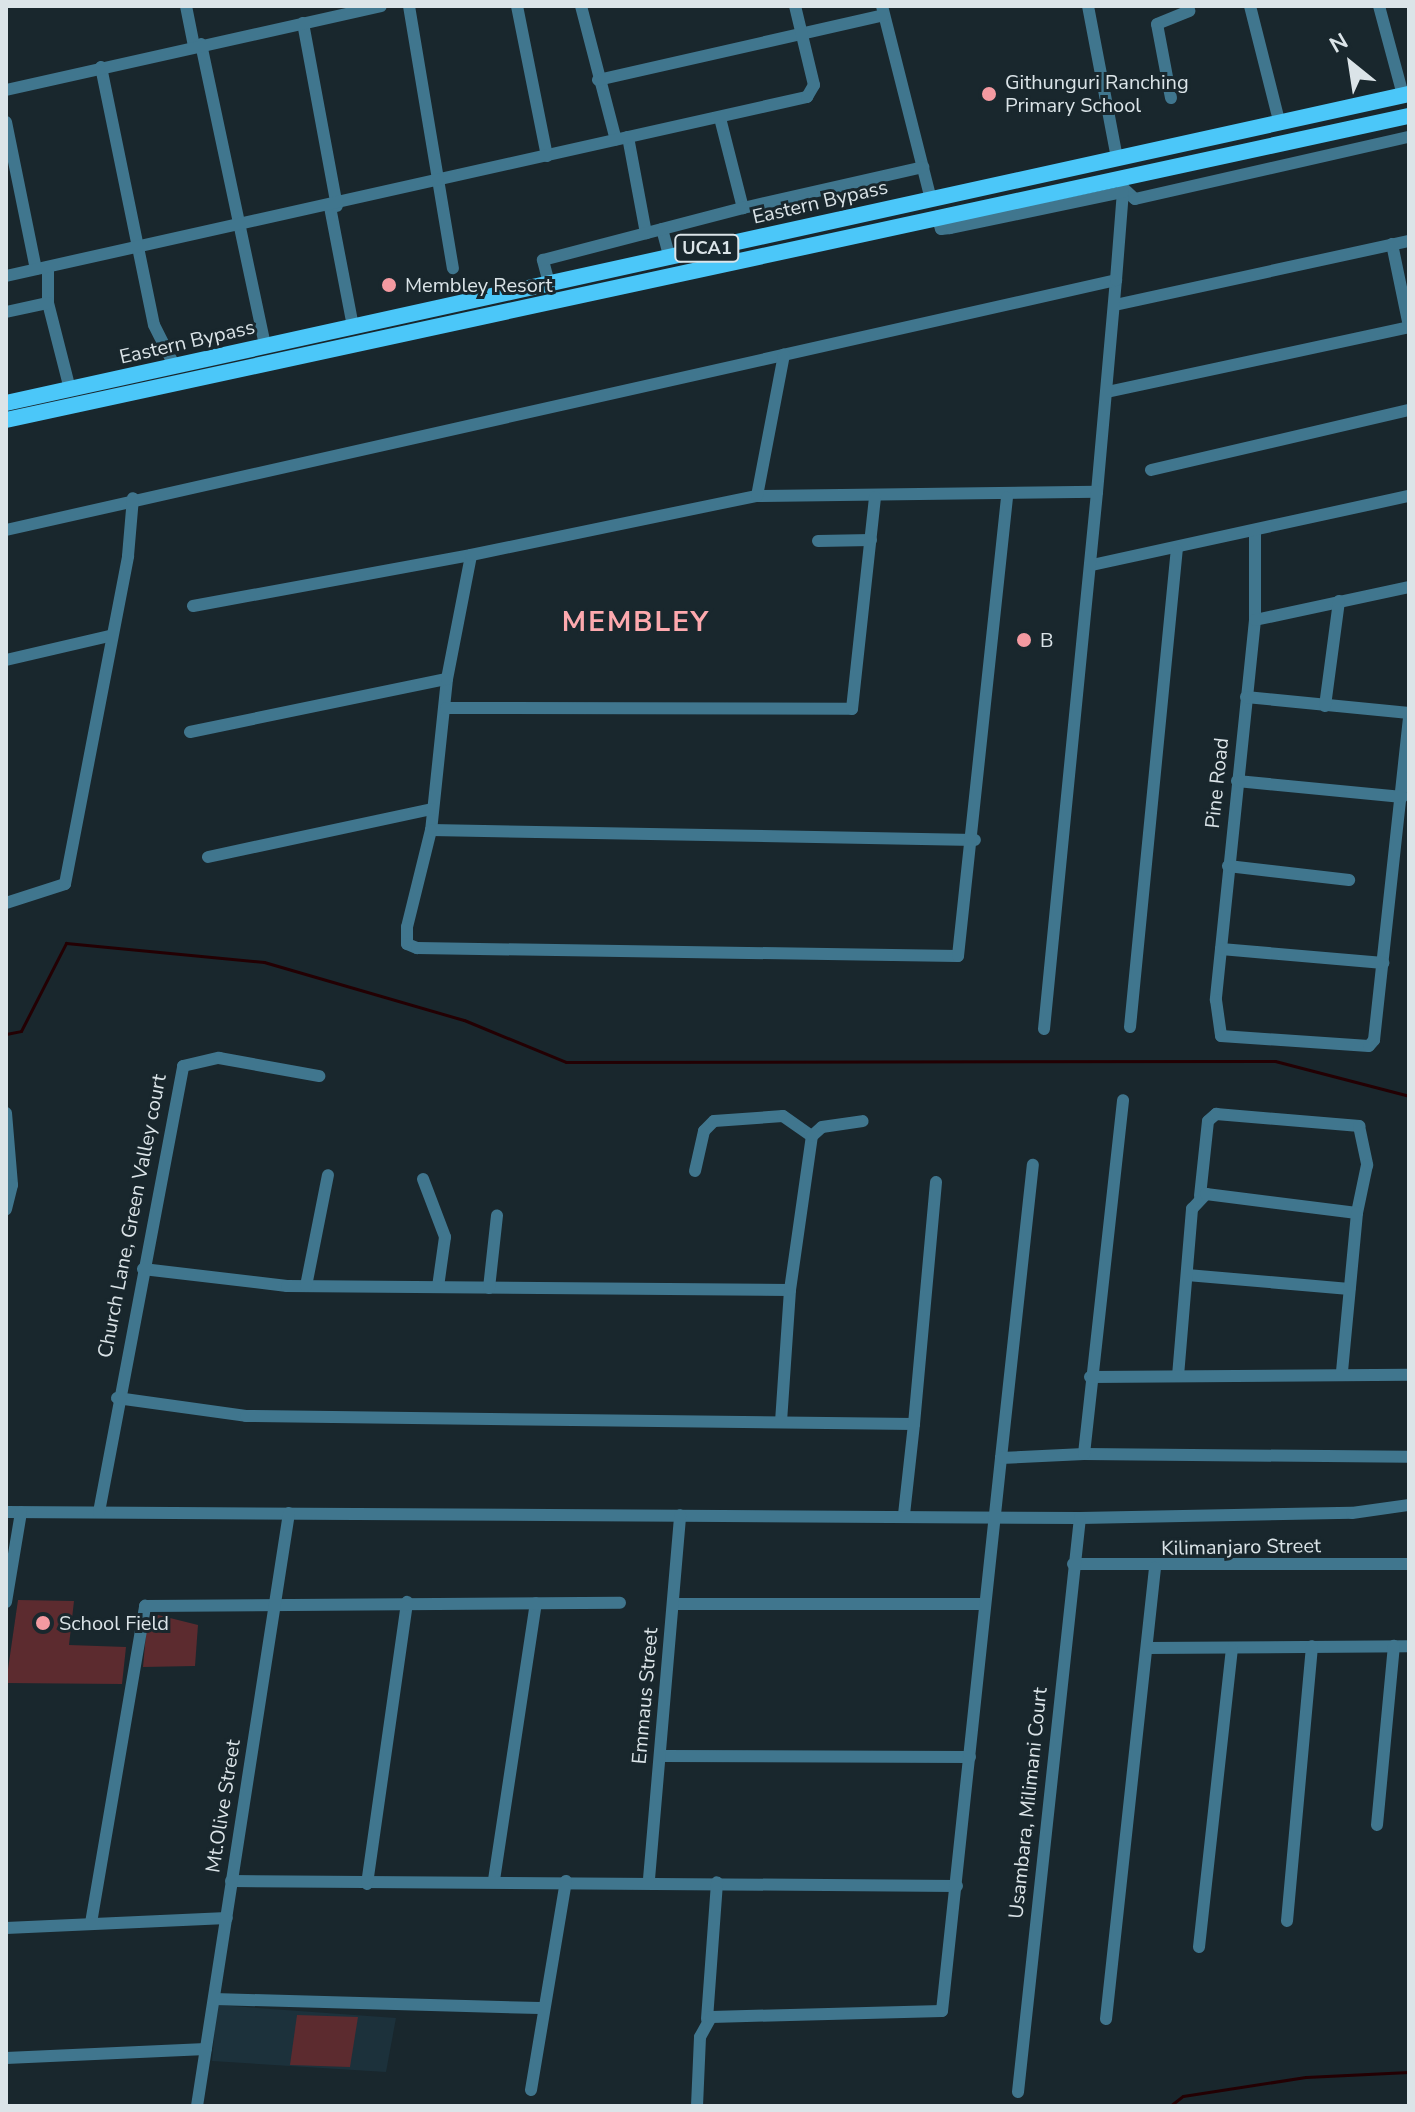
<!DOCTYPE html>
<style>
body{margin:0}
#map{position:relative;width:1415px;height:2112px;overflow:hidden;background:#19272d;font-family:"Nunito Sans",sans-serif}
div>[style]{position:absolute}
.built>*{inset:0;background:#1c313b}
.green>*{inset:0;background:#5c2b2f}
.stream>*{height:3px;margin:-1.5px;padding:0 1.5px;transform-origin:1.5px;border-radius:1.5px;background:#230003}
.minor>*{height:12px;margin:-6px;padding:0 6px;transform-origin:6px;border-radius:6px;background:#40768e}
.major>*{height:16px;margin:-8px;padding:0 8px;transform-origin:8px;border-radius:8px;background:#4bc7f9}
.dots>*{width:22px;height:22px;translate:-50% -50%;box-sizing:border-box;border:4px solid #19272d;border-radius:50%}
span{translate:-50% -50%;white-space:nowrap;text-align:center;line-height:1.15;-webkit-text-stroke:6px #19272d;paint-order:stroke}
.shield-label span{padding:2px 6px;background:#19272d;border:2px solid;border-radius:6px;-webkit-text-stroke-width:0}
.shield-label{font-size:18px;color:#dbe4e8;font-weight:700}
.poi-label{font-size:20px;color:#dbe4e8}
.left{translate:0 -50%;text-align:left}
.street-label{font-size:20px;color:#dbe4e8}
.district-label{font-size:28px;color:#fda9ae;font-weight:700;letter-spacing:2px}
.frame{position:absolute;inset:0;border:8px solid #dbe4e8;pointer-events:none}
.north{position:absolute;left:1311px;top:24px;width:80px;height:80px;-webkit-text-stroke:6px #19272d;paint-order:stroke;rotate:330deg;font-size:22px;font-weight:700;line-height:32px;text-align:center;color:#dbe4e8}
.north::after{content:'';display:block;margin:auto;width:28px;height:36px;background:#dbe4e8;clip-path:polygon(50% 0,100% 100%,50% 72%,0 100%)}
</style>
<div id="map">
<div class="built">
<div style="clip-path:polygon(217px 2005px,396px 2018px,386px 2072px,212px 2061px)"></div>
</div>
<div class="green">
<div style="clip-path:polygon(18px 1600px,74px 1601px,69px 1645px,126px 1647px,122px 1684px,6px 1683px)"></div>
<div style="clip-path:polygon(158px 1615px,198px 1625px,195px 1666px,143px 1667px,147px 1623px)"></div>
<div style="clip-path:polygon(297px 2015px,358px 2017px,350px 2067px,290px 2065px)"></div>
</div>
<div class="stream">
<div style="left:6px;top:1034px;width:15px;rotate:-11deg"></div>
<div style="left:21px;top:1031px;width:99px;rotate:-62.9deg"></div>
<div style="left:66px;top:943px;width:199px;rotate:5.5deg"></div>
<div style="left:264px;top:962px;width:208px;rotate:16.2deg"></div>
<div style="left:464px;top:1020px;width:110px;rotate:22.4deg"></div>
<div style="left:566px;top:1062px;width:709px;rotate:-0.08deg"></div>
<div style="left:1275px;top:1061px;width:138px;rotate:14.6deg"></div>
<div style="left:1170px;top:2106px;width:16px;rotate:-38deg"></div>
<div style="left:1183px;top:2096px;width:124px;rotate:-8.8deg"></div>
<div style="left:1306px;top:2077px;width:103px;rotate:-2.8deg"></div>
</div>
<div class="minor">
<div style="left:186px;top:6px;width:41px;rotate:78.7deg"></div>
<div style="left:409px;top:6px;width:266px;rotate:80.5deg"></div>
<div style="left:517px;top:6px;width:153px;rotate:78.7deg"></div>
<div style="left:581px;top:6px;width:138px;rotate:75.4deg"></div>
<div style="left:882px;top:6px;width:199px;rotate:75.8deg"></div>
<div style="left:1088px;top:6px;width:155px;rotate:79.2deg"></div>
<div style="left:1250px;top:6px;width:119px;rotate:75.8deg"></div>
<div style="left:1379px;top:6px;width:92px;rotate:74.9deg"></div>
<div style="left:303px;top:23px;width:186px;rotate:79.5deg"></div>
<div style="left:201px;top:44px;width:308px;rotate:78deg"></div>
<div style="left:101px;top:67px;width:263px;rotate:78.4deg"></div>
<div style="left:154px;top:325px;width:45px;rotate:63.4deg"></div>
<div style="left:598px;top:80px;width:293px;rotate:-12.8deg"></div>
<div style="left:6px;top:90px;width:384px;rotate:-12.6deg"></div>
<div style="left:1171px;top:98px;width:75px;rotate:-100.7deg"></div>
<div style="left:1157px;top:24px;width:35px;rotate:-22deg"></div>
<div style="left:720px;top:118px;width:93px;rotate:75.7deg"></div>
<div style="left:743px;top:208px;width:185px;rotate:-12.8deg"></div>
<div style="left:6px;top:122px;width:150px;rotate:78.5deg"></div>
<div style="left:628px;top:137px;width:98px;rotate:79.4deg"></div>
<div style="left:1123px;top:188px;width:16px;rotate:43deg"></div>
<div style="left:1135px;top:199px;width:281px;rotate:-12.8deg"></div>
<div style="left:330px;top:207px;width:121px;rotate:79.1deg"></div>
<div style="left:662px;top:229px;width:28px;rotate:75deg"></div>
<div style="left:1392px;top:244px;width:84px;rotate:78.3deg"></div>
<div style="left:48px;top:267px;width:36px;rotate:90deg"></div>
<div style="left:48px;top:303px;width:89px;rotate:75.7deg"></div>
<div style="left:6px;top:276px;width:821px;rotate:-12.6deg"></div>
<div style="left:807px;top:97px;width:14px;rotate:-60deg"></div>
<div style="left:814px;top:85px;width:81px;rotate:-103.5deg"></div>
<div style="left:549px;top:283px;width:24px;rotate:-105deg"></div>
<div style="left:543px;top:260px;width:207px;rotate:-14.6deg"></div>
<div style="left:1115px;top:305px;width:301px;rotate:-12.3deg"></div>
<div style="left:6px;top:312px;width:43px;rotate:-12.1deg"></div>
<div style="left:1107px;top:392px;width:309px;rotate:-12.1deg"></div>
<div style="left:1151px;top:470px;width:265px;rotate:-13.1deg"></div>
<div style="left:757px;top:496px;width:340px;rotate:-0.7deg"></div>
<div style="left:1097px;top:492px;width:213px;rotate:-84.9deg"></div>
<div style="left:6px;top:530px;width:1138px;rotate:-12.69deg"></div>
<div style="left:1116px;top:280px;width:88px;rotate:-85.5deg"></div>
<div style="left:1123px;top:192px;width:177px;rotate:168.2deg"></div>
<div style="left:950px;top:228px;width:9px;rotate:174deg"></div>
<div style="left:941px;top:229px;width:13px;rotate:-108deg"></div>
<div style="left:1255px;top:533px;width:87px;rotate:90deg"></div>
<div style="left:1255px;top:620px;width:382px;rotate:95.9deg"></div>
<div style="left:1216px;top:1000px;width:36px;rotate:82deg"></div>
<div style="left:1221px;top:1036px;width:148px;rotate:3.9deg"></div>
<div style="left:1369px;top:1046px;width:8px;rotate:-50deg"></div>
<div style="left:1374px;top:1040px;width:323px;rotate:-83.8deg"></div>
<div style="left:818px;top:541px;width:53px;rotate:-1.1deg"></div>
<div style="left:1092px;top:565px;width:324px;rotate:-12.3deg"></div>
<div style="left:193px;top:606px;width:283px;rotate:-10.4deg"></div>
<div style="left:1255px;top:620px;width:157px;rotate:-12.1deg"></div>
<div style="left:6px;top:660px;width:106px;rotate:-13.1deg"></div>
<div style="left:447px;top:679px;width:152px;rotate:96deg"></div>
<div style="left:431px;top:830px;width:544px;rotate:1.05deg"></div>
<div style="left:1246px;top:697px;width:164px;rotate:5.6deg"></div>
<div style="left:1325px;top:706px;width:106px;rotate:-82.4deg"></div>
<div style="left:446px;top:708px;width:406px;rotate:0.1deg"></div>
<div style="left:852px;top:709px;width:213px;rotate:-83.8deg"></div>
<div style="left:190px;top:732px;width:262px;rotate:-11.7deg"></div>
<div style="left:447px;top:679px;width:126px;rotate:-79deg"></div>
<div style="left:471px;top:555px;width:292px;rotate:-11.7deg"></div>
<div style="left:757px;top:496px;width:144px;rotate:-79.2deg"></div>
<div style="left:1237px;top:781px;width:166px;rotate:5.5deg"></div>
<div style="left:431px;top:830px;width:100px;rotate:103.9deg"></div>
<div style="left:407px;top:927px;width:17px;rotate:90deg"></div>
<div style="left:407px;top:944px;width:11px;rotate:22deg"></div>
<div style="left:417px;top:948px;width:541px;rotate:0.85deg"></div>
<div style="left:958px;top:956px;width:461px;rotate:-83.9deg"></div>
<div style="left:208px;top:857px;width:229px;rotate:-12.1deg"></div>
<div style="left:1228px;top:866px;width:122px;rotate:6.6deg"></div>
<div style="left:6px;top:903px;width:62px;rotate:-17.9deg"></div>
<div style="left:65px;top:884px;width:334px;rotate:-79.1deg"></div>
<div style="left:128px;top:556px;width:58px;rotate:-85.1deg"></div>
<div style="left:1221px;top:949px;width:163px;rotate:4.9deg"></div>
<div style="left:1130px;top:1027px;width:479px;rotate:-84.4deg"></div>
<div style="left:1044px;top:1029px;width:540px;rotate:-84.36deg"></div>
<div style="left:6px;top:1113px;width:72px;rotate:85.2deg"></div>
<div style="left:12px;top:1185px;width:25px;rotate:104deg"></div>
<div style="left:695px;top:1171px;width:41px;rotate:-77.3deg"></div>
<div style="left:704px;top:1131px;width:14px;rotate:-45deg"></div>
<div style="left:714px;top:1121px;width:69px;rotate:-4.1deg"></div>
<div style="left:783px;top:1116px;width:35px;rotate:35deg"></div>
<div style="left:423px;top:1179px;width:62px;rotate:69.2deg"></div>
<div style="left:445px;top:1237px;width:50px;rotate:98deg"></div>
<div style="left:1200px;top:1196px;width:75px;rotate:-83.9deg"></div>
<div style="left:1208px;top:1121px;width:11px;rotate:-41deg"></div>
<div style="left:1216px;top:1114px;width:144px;rotate:4.8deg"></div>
<div style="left:1359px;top:1126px;width:40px;rotate:78deg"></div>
<div style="left:1367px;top:1165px;width:49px;rotate:101.8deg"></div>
<div style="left:143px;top:1269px;width:145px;rotate:6.7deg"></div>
<div style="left:287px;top:1286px;width:503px;rotate:0.46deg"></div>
<div style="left:790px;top:1290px;width:131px;rotate:93.9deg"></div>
<div style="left:1187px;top:1275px;width:163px;rotate:4.9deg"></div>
<div style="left:306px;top:1286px;width:113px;rotate:-78.8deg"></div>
<div style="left:489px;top:1288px;width:73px;rotate:-83.7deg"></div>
<div style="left:790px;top:1290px;width:156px;rotate:-81.9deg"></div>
<div style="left:812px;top:1136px;width:13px;rotate:-42deg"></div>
<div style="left:822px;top:1127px;width:41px;rotate:-8.3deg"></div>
<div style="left:1178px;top:1376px;width:168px;rotate:-85.2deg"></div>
<div style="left:1192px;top:1209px;width:21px;rotate:-47deg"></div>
<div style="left:1206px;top:1194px;width:152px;rotate:7.2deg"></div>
<div style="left:1357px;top:1213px;width:161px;rotate:95.4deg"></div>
<div style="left:1090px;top:1377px;width:319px;rotate:-0.4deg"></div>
<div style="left:117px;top:1398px;width:130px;rotate:7.9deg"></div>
<div style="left:246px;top:1416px;width:668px;rotate:0.69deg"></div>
<div style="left:914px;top:1424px;width:92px;rotate:96.3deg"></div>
<div style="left:914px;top:1424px;width:243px;rotate:-84.8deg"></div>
<div style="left:1084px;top:1454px;width:325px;rotate:0.5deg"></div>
<div style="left:1001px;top:1458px;width:295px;rotate:-83.8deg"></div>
<div style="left:6px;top:1512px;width:1074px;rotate:0.32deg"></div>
<div style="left:1080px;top:1518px;width:272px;rotate:-1.1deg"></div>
<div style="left:1352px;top:1513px;width:58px;rotate:-8deg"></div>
<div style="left:99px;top:1512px;width:454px;rotate:-79.3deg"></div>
<div style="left:183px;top:1066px;width:37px;rotate:-13deg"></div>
<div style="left:219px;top:1058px;width:102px;rotate:10.2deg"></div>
<div style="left:1073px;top:1564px;width:336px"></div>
<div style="left:6px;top:1602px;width:91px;rotate:-80.5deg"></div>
<div style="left:673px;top:1604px;width:311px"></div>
<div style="left:1147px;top:1648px;width:262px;rotate:-0.4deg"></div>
<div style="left:661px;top:1756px;width:309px;rotate:0.2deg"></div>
<div style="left:1377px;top:1825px;width:180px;rotate:-84.6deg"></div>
<div style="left:649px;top:1879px;width:365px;rotate:-85.1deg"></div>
<div style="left:494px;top:1880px;width:280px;rotate:-81.4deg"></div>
<div style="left:231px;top:1881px;width:726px;rotate:0.39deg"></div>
<div style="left:367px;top:1884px;width:285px;rotate:-81.9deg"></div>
<div style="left:1287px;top:1921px;width:276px;rotate:-84.8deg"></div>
<div style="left:91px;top:1923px;width:322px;rotate:-80.3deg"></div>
<div style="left:145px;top:1606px;width:475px;rotate:-0.4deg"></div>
<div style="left:6px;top:1928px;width:221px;rotate:-2.6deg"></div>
<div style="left:1199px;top:1947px;width:300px;rotate:-83.7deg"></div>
<div style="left:214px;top:1999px;width:326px;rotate:1.6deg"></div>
<div style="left:707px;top:2019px;width:137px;rotate:-85.8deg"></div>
<div style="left:1106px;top:2019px;width:454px;rotate:-83.8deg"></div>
<div style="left:6px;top:2058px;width:200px;rotate:-2.6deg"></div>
<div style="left:531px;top:2090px;width:212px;rotate:-80.5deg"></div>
<div style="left:1018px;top:2092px;width:577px;rotate:-83.84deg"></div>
<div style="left:197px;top:2106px;width:600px;rotate:-81.18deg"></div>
<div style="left:697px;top:2106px;width:69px;rotate:-87.5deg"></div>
<div style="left:700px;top:2037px;width:23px;rotate:-61deg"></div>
<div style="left:711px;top:2017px;width:231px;rotate:-1.5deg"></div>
<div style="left:942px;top:2011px;width:556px;rotate:-83.91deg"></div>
<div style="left:1001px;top:1458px;width:83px;rotate:-2.8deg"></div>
<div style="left:1084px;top:1454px;width:356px;rotate:-83.7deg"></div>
</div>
<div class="major">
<div style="left:6px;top:403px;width:1437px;rotate:-12.42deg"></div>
<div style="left:6px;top:420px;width:1436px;rotate:-12.23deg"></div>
</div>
<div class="dots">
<div style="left:989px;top:94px;background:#f49aa1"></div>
<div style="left:389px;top:285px;background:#f49aa1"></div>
<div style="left:1024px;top:640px;background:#f49aa1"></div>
<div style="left:43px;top:1623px;background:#f49aa1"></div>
</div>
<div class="shield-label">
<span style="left:707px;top:248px">UCA1</span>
</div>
<div class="poi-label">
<span class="left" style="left:1005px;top:94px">Githunguri Ranching<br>Primary School</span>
<span class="left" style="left:405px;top:285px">Membley Resort</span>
<span class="left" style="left:1040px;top:640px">B</span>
<span class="left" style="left:59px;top:1623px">School Field</span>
</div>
<div class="street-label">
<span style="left:820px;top:202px;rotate:-13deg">Eastern Bypass</span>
<span style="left:187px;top:342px;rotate:-13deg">Eastern Bypass</span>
<span style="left:1217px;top:783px;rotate:-84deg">Pine Road</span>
<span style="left:132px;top:1216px;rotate:-79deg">Church Lane, Green Valley court</span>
<span style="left:1241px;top:1547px;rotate:-1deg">Kilimanjaro Street</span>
<span style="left:645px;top:1696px;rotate:-85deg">Emmaus Street</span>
<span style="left:1028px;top:1803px;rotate:-84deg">Usambara, Milimani Court</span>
<span style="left:223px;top:1806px;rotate:-81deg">Mt.Olive Street</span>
</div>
<div class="district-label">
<span style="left:636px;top:622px">MEMBLEY</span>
</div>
<div class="frame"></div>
<div class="north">N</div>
</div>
